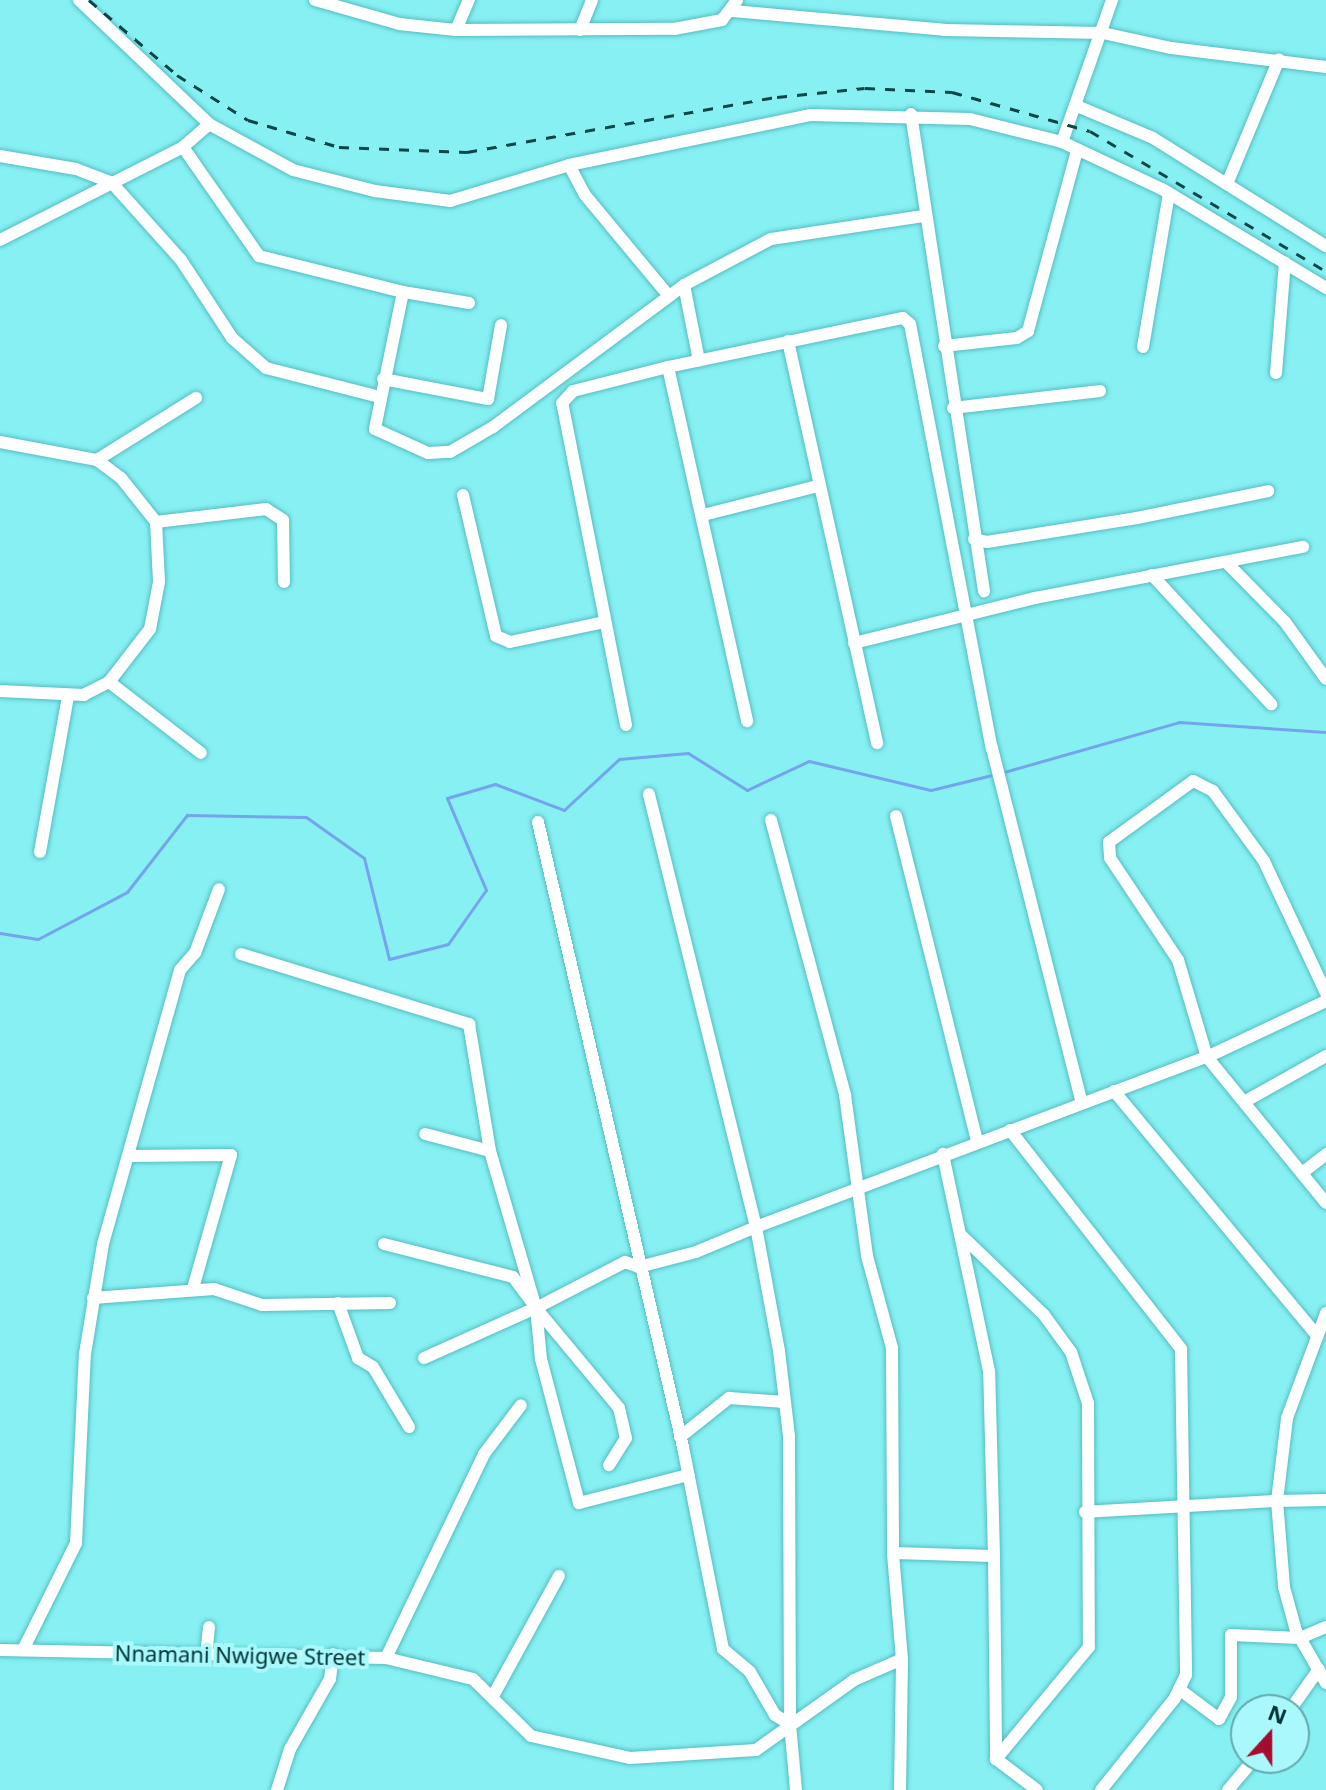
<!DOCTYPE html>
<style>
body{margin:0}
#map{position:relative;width:1326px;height:1790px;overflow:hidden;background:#87f0f3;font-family:"Noto Sans",sans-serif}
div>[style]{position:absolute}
.stream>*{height:3px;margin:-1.5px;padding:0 1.5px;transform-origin:1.5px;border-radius:1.5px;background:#73a4ed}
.roads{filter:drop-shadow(0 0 2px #53bec2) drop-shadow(0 0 2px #53bec2)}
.minor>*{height:12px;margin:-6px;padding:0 6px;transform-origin:6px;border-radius:6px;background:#fff}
.rail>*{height:3px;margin-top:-1.5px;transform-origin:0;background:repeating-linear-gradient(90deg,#0e4547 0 10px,transparent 0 20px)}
span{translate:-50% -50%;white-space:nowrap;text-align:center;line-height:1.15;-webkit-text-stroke:8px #a9f9fc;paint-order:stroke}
.street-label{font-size:22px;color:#003233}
.north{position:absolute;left:1230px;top:1694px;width:80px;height:80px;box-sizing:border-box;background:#a9f9fc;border:2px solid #65a9ac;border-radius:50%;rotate:21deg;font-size:22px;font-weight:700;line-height:32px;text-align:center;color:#003233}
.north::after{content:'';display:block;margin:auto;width:28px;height:36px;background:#a60c30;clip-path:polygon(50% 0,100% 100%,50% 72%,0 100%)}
</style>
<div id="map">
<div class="stream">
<div style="left:1004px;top:772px;width:182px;rotate:-15.9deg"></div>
<div style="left:1179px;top:722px;width:147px;rotate:3.9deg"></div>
<div style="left:0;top:933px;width:38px;rotate:9deg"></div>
<div style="left:38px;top:939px;width:101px;rotate:-27.8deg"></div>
<div style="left:127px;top:892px;width:98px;rotate:-52.1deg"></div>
<div style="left:187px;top:815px;width:119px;rotate:1deg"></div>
<div style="left:306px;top:817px;width:71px;rotate:35.3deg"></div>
<div style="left:364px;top:858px;width:104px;rotate:76.1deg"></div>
<div style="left:389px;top:959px;width:61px;rotate:-14.3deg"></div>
<div style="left:448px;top:944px;width:66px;rotate:-54.9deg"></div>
<div style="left:486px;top:890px;width:100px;rotate:-113deg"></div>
<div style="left:447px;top:798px;width:50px;rotate:-16.3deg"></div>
<div style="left:495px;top:784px;width:74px;rotate:20.6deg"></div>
<div style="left:564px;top:810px;width:75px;rotate:-42.8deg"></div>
<div style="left:619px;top:759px;width:69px;rotate:-5deg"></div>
<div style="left:688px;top:753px;width:70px;rotate:32.1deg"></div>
<div style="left:747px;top:790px;width:68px;rotate:-25.1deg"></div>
<div style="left:809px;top:761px;width:125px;rotate:13.4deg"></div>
<div style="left:931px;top:790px;width:67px;rotate:-13.8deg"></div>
</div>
<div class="roads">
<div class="minor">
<div style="left:79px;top:0;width:180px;rotate:43.6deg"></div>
<div style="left:209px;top:124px;width:96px;rotate:28.7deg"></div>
<div style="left:293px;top:170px;width:85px;rotate:14.4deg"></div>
<div style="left:375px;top:191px;width:76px;rotate:7.6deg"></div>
<div style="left:450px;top:201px;width:124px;rotate:-16.8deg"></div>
<div style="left:569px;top:165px;width:246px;rotate:-11.7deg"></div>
<div style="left:810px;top:115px;width:160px;rotate:1.4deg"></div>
<div style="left:970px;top:119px;width:95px;rotate:14deg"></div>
<div style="left:1062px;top:142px;width:110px;rotate:25.2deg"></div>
<div style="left:1162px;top:189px;width:192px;rotate:31.1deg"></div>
<div style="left:315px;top:0;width:87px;rotate:15.9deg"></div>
<div style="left:399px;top:24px;width:57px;rotate:6deg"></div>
<div style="left:456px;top:30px;width:218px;rotate:-0.3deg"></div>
<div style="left:674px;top:29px;width:49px;rotate:-10.6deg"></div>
<div style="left:722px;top:20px;width:25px;rotate:-53deg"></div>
<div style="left:733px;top:11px;width:212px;rotate:5.1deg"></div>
<div style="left:944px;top:30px;width:159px;rotate:1.1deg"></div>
<div style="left:1103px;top:33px;width:70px;rotate:12.4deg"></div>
<div style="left:1171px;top:48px;width:156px;rotate:7deg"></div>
<div style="left:456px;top:30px;width:33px;rotate:-67deg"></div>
<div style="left:580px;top:30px;width:32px;rotate:-68deg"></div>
<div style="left:1077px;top:106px;width:82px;rotate:22.8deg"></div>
<div style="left:1153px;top:138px;width:204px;rotate:32deg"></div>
<div style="left:911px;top:114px;width:483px;rotate:81.3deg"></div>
<div style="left:1062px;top:142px;width:151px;rotate:-70.6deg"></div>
<div style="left:183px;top:147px;width:133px;rotate:55.1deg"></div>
<div style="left:259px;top:256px;width:148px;rotate:14deg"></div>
<div style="left:0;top:156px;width:77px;rotate:9.7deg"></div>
<div style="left:76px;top:169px;width:39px;rotate:21deg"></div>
<div style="left:112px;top:183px;width:103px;rotate:48.1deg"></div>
<div style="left:181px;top:260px;width:93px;rotate:56.8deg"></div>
<div style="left:232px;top:338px;width:45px;rotate:41.4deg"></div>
<div style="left:266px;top:368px;width:118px;rotate:14.3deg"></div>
<div style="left:569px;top:165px;width:34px;rotate:62deg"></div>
<div style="left:585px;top:195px;width:131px;rotate:50.3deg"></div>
<div style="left:1227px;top:184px;width:135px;rotate:-67.4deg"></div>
<div style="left:0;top:240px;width:205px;rotate:-26.9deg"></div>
<div style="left:183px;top:147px;width:35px;rotate:-41deg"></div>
<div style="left:684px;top:285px;width:77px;rotate:78.8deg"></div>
<div style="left:469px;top:303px;width:67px;rotate:-170.5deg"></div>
<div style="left:403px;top:292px;width:140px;rotate:101.6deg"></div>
<div style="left:375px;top:429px;width:58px;rotate:24.4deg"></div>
<div style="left:428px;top:453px;width:22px;rotate:-3deg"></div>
<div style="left:450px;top:452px;width:50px;rotate:-30.2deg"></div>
<div style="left:493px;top:427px;width:238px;rotate:-36.6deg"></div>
<div style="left:684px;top:285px;width:98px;rotate:-27.9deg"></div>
<div style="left:771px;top:239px;width:154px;rotate:-8.6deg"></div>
<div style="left:788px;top:341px;width:412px;rotate:77.5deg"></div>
<div style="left:944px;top:346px;width:73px;rotate:-6.3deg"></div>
<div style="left:1017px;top:338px;width:13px;rotate:-32deg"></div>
<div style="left:1028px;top:331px;width:187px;rotate:-74.8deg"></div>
<div style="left:1143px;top:347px;width:156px;rotate:-80.4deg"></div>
<div style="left:668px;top:367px;width:363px;rotate:77.4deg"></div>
<div style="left:1276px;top:373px;width:111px;rotate:-85.4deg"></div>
<div style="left:383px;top:379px;width:107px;rotate:10.8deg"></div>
<div style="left:488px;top:399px;width:75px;rotate:-80deg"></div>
<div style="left:953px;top:408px;width:148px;rotate:-6.6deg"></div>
<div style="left:0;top:442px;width:99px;rotate:10.5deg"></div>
<div style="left:97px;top:460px;width:30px;rotate:37deg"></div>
<div style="left:121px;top:478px;width:56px;rotate:51.5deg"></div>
<div style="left:156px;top:522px;width:60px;rotate:87.1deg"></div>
<div style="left:159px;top:582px;width:48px;rotate:100.8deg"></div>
<div style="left:150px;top:629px;width:67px;rotate:127.7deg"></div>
<div style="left:109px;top:682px;width:28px;rotate:153deg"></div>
<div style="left:84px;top:695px;width:84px;rotate:-177.3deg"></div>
<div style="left:97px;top:460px;width:117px;rotate:-32.1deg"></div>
<div style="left:463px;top:495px;width:145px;rotate:76.8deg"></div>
<div style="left:496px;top:636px;width:15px;rotate:23deg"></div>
<div style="left:510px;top:642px;width:96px;rotate:-12deg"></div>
<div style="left:703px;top:515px;width:119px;rotate:-14.2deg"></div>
<div style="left:156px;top:522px;width:111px;rotate:-6.7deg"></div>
<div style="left:266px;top:509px;width:20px;rotate:33deg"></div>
<div style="left:283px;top:520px;width:62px;rotate:89.1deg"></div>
<div style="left:974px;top:539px;width:13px;rotate:13deg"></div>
<div style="left:987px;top:542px;width:152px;rotate:-9.1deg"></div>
<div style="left:1137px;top:518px;width:134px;rotate:-11.6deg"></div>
<div style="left:1226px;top:562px;width:84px;rotate:45.5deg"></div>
<div style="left:1285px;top:622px;width:70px;rotate:54.3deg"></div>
<div style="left:1152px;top:575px;width:176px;rotate:47.3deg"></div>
<div style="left:854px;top:643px;width:187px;rotate:-14deg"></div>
<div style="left:1035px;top:598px;width:273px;rotate:-10.8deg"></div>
<div style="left:109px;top:682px;width:116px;rotate:37.7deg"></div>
<div style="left:626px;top:725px;width:328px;rotate:-101.2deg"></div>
<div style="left:562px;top:403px;width:16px;rotate:-47deg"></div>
<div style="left:573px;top:391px;width:98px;rotate:-14.2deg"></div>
<div style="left:668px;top:367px;width:240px;rotate:-11.8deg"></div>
<div style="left:903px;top:318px;width:9px;rotate:41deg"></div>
<div style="left:910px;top:324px;width:432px;rotate:79.1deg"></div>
<div style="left:992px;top:748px;width:366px;rotate:75.8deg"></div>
<div style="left:896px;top:816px;width:336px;rotate:76deg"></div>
<div style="left:771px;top:820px;width:285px;rotate:74.9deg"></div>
<div style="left:845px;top:1095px;width:162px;rotate:82.2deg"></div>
<div style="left:867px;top:1256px;width:95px;rotate:74.8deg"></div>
<div style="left:892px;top:1348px;width:205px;rotate:89.7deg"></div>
<div style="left:538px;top:822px;width:642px;rotate:76.94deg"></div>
<div style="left:683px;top:1447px;width:206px;rotate:78.8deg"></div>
<div style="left:723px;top:1649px;width:35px;rotate:40deg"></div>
<div style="left:750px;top:1672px;width:50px;rotate:59.8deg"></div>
<div style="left:775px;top:1715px;width:17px;rotate:31deg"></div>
<div style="left:790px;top:1724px;width:288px;rotate:-90.2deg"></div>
<div style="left:789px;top:1436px;width:86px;rotate:-96.7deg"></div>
<div style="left:779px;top:1351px;width:126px;rotate:-100.5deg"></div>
<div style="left:756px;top:1227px;width:482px;rotate:-20.7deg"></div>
<div style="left:1207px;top:1057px;width:132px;rotate:-25.2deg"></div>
<div style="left:40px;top:852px;width:158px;rotate:-79.8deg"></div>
<div style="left:241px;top:954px;width:239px;rotate:17.1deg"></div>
<div style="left:469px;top:1024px;width:129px;rotate:80.6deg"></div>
<div style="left:490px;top:1151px;width:67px;rotate:-165.3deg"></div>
<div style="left:1326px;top:993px;width:146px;rotate:-115.2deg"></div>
<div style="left:1264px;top:861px;width:87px;rotate:-126.1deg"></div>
<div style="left:1213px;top:791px;width:22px;rotate:-153deg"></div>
<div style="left:1193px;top:781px;width:104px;rotate:144deg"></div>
<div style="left:1109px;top:842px;width:16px;rotate:86deg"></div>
<div style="left:1110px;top:858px;width:123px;rotate:56.3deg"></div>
<div style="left:1178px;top:960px;width:101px;rotate:73.4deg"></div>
<div style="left:1207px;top:1057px;width:188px;rotate:50.8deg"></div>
<div style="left:1114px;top:1091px;width:315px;rotate:50.3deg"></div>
<div style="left:1244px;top:1102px;width:94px;rotate:-29.3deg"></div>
<div style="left:1010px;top:1130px;width:278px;rotate:52deg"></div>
<div style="left:1181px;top:1349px;width:326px;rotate:89.1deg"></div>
<div style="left:1186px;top:1675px;width:25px;rotate:116deg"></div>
<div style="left:1175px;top:1698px;width:118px;rotate:128.8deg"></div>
<div style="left:490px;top:1151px;width:164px;rotate:73.7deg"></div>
<div style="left:536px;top:1308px;width:51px;rotate:84.4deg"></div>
<div style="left:541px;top:1359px;width:149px;rotate:75.2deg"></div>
<div style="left:579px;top:1503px;width:113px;rotate:-14.4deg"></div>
<div style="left:129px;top:1156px;width:102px;rotate:-0.6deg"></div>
<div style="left:231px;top:1155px;width:138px;rotate:105.9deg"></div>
<div style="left:1302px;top:1173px;width:31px;rotate:-38deg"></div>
<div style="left:962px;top:1236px;width:114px;rotate:43.9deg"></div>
<div style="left:1044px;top:1315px;width:46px;rotate:53.9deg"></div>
<div style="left:1071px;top:1352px;width:54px;rotate:71.6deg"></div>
<div style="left:1088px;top:1403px;width:244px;rotate:89.8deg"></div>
<div style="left:1089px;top:1647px;width:146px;rotate:129.7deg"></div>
<div style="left:384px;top:1244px;width:133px;rotate:14.3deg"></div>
<div style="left:513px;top:1277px;width:39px;rotate:53deg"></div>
<div style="left:536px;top:1308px;width:100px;rotate:-27.3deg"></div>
<div style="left:625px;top:1262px;width:15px;rotate:20deg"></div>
<div style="left:639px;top:1267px;width:59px;rotate:-14.7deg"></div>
<div style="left:696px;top:1252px;width:65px;rotate:-22.6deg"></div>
<div style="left:756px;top:1227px;width:446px;rotate:-103.9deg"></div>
<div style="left:93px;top:1298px;width:121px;rotate:-4.3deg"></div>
<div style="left:214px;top:1289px;width:51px;rotate:18.4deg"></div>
<div style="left:262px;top:1305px;width:128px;rotate:-0.9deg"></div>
<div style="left:338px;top:1303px;width:59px;rotate:70deg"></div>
<div style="left:358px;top:1358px;width:17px;rotate:31deg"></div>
<div style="left:373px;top:1367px;width:70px;rotate:59deg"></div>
<div style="left:536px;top:1308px;width:130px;rotate:50.3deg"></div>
<div style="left:619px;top:1408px;width:31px;rotate:77deg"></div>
<div style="left:626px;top:1438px;width:32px;rotate:122deg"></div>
<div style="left:424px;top:1358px;width:123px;rotate:-24.1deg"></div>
<div style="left:680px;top:1437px;width:63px;rotate:-38.5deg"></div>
<div style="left:729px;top:1398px;width:56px;rotate:4.1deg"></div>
<div style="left:1326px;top:1500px;width:49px;rotate:178.8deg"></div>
<div style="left:1277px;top:1501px;width:86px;rotate:85.3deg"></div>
<div style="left:1284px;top:1587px;width:46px;rotate:74.7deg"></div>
<div style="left:1296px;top:1631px;width:60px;rotate:60deg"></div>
<div style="left:1085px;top:1512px;width:192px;rotate:-3.3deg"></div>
<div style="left:1277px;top:1501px;width:84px;rotate:-83.1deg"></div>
<div style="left:1287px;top:1418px;width:112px;rotate:-69.6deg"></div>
<div style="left:994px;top:1556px;width:203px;rotate:89.4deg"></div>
<div style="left:996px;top:1759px;width:51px;rotate:37.1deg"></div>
<div style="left:0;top:1650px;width:386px;rotate:1.2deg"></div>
<div style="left:386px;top:1658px;width:89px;rotate:13.6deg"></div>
<div style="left:473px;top:1679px;width:81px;rotate:44.5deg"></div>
<div style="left:531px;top:1736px;width:101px;rotate:12.5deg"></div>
<div style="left:630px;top:1758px;width:126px;rotate:-3.6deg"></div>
<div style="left:756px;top:1750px;width:120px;rotate:-35.5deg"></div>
<div style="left:854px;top:1680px;width:52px;rotate:-23.6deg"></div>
<div style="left:23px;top:1650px;width:119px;rotate:-63.6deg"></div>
<div style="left:76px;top:1543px;width:189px;rotate:-87.3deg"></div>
<div style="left:85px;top:1354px;width:111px;rotate:-80.7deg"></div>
<div style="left:103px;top:1244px;width:285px;rotate:-74.3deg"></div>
<div style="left:180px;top:970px;width:23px;rotate:-49deg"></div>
<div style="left:195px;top:953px;width:68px;rotate:-69.4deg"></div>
<div style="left:206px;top:1656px;width:29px;rotate:-84deg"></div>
<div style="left:386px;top:1658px;width:226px;rotate:-64.3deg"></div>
<div style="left:484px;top:1454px;width:61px;rotate:-52.9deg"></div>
<div style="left:1179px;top:1689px;width:50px;rotate:36.9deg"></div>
<div style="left:1219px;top:1719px;width:25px;rotate:-61deg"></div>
<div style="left:1231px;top:1697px;width:62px;rotate:-90deg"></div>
<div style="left:1231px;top:1635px;width:69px;rotate:2.5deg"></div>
<div style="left:1300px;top:1638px;width:28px;rotate:-23deg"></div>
<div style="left:493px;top:1696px;width:137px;rotate:-61.2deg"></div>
<div style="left:1290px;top:1710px;width:50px;rotate:-54.7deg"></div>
<div style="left:790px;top:1724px;width:66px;rotate:84.8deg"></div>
<div style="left:277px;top:1790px;width:43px;rotate:-72.4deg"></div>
<div style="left:290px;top:1749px;width:81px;rotate:-60.3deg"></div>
<div style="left:330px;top:1679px;width:25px;rotate:-83deg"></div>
<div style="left:900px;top:1790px;width:131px;rotate:-89.1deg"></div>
<div style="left:902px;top:1659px;width:106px;rotate:-94.9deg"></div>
<div style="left:893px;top:1553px;width:101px;rotate:1.7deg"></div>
<div style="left:994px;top:1556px;width:185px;rotate:-91.5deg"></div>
<div style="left:989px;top:1371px;width:222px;rotate:-102deg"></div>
<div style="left:1228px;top:1790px;width:42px;rotate:-49.8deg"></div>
</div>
</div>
<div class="rail">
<div style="left:89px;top:0;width:116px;rotate:40.4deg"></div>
<div style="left:177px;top:75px;width:84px;rotate:32.4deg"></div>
<div style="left:248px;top:120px;width:95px;rotate:16.5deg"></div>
<div style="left:339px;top:147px;width:128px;rotate:2.2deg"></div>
<div style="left:467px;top:152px;width:315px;rotate:-10.1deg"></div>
<div style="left:777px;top:97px;width:88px;rotate:-5.8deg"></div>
<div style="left:865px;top:88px;width:87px;rotate:2.6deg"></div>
<div style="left:952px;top:92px;width:143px;rotate:15.8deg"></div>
<div style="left:1090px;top:131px;width:274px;rotate:30.7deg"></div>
</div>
<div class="street-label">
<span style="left:240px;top:1655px;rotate:1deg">Nnamani Nwigwe Street</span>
</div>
<div class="north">N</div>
</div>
